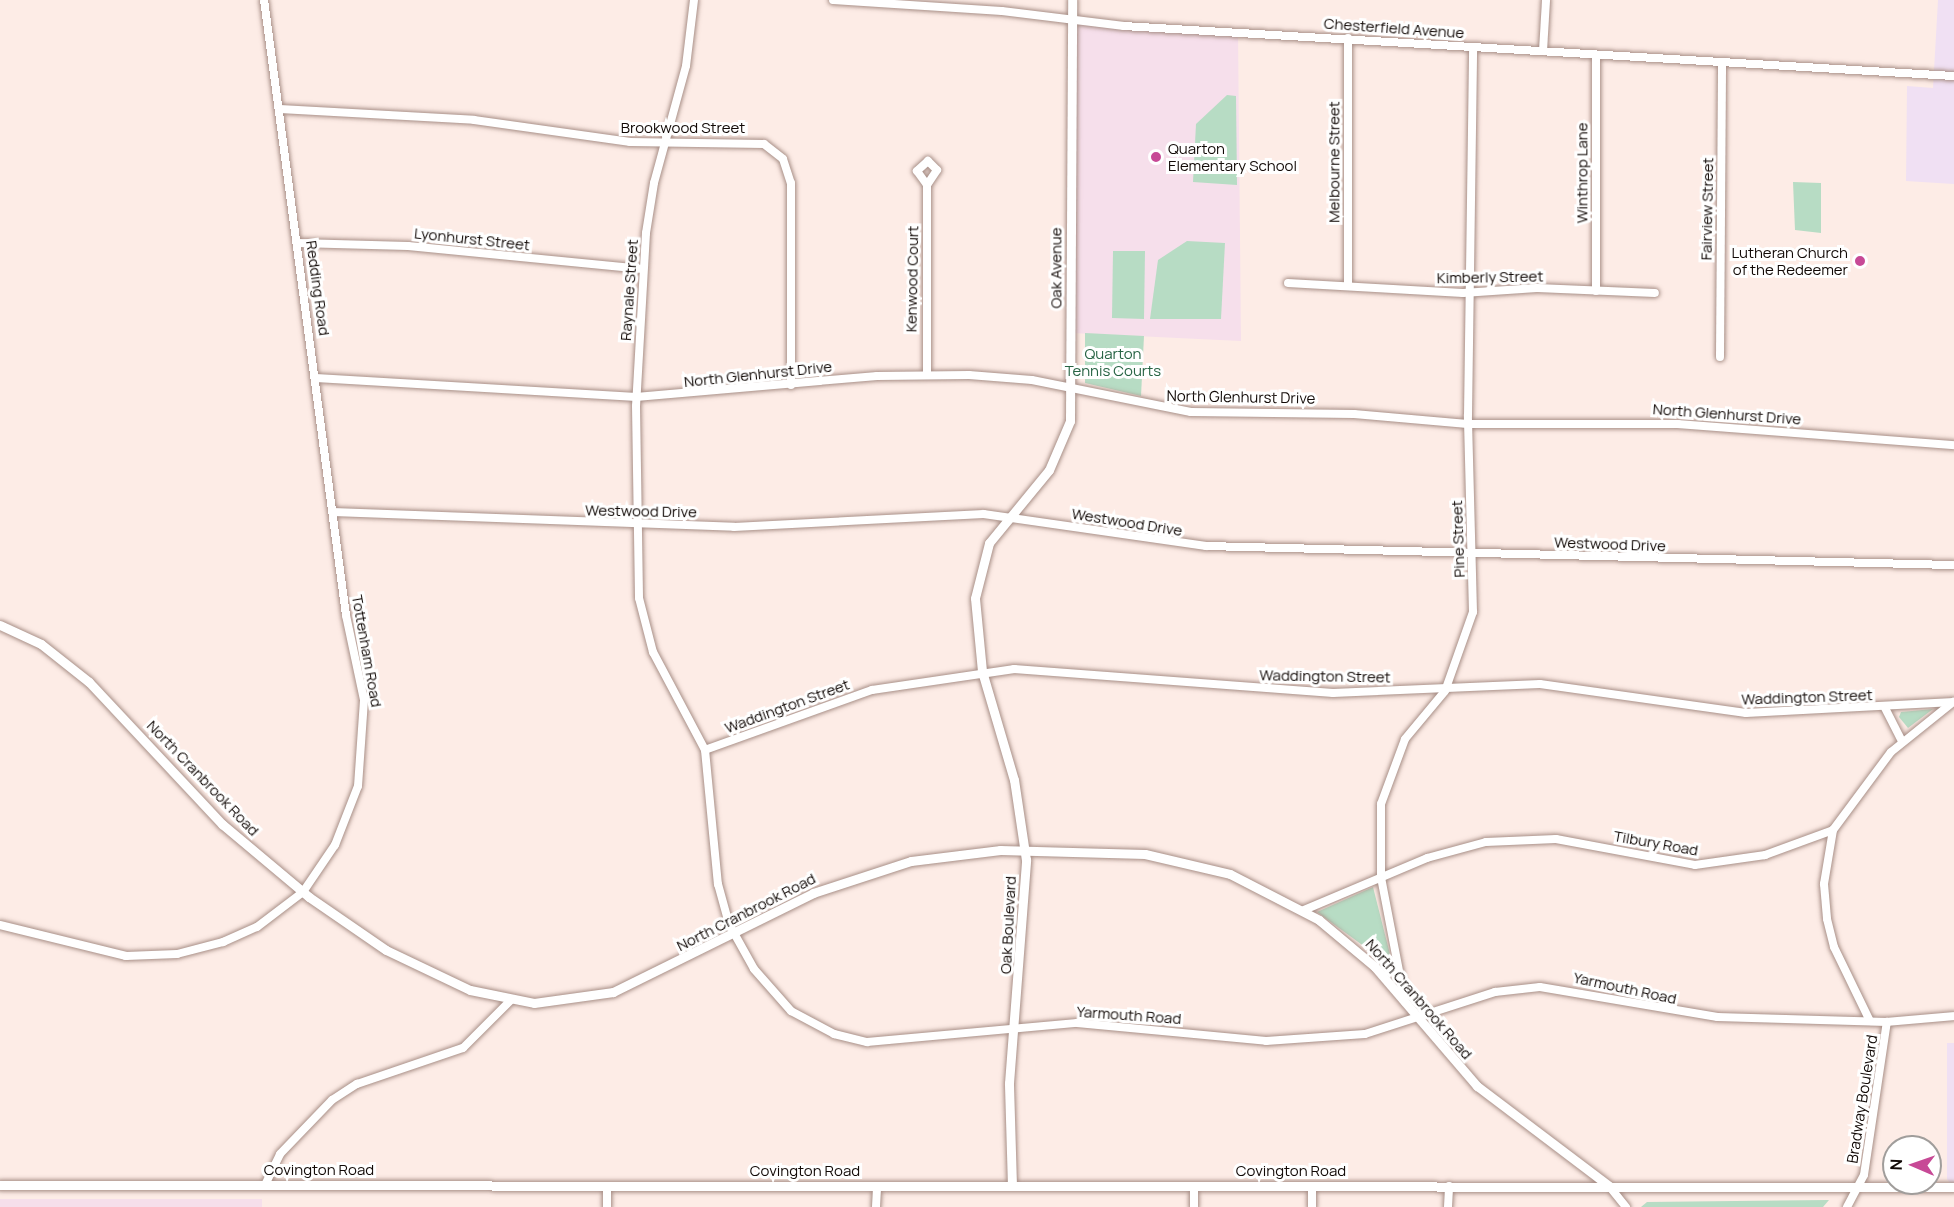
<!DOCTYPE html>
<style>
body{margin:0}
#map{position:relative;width:1954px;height:1207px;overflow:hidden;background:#fdece6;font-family:Manrope,sans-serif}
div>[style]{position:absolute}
.commercial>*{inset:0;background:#f0e0f3}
.education>*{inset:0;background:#f6dfeb}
.green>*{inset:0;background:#b7dcc4}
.roads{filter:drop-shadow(0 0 2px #a88f87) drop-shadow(0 0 2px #a88f87)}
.minor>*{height:8px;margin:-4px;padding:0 4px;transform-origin:4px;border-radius:4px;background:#fff}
.tertiary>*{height:9px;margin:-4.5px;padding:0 4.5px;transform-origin:4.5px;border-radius:4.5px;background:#fff}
.dots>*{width:16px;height:16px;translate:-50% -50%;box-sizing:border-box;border:3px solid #fff;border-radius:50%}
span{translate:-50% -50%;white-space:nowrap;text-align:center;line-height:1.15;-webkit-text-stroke:6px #fff;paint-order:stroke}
.street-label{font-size:15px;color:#110906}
.poi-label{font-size:15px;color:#110906}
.left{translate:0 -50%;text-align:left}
.right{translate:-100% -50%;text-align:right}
.park-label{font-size:15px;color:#276444}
.north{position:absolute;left:1882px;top:1135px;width:60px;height:60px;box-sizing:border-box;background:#fff;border:2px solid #a09d9b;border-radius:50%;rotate:272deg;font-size:16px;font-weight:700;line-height:24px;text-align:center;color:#110906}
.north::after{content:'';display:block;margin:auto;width:21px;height:27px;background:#c74996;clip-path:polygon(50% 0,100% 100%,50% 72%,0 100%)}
</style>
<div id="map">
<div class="commercial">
<div style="clip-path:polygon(1938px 0,1954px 0,1954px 184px,1906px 181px,1907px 86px,1933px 88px)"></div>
<div style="clip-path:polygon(1947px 1043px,1954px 1043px,1954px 1189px,1947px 1179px)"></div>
</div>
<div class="education">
<div style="clip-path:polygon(1073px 23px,1238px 33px,1241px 341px,1072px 333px)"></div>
<div style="clip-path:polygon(0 1199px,262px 1199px,262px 1207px,0 1207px)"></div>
</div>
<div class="green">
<div style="clip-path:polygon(1227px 95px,1236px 96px,1237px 185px,1193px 182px,1196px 124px)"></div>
<div style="clip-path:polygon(1793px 182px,1821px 183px,1821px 233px,1795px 230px)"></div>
<div style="clip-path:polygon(1187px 241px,1225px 243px,1221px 319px,1150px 319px,1158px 260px)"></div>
<div style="clip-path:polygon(1113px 251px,1145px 251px,1144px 319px,1112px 318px)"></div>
<div style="clip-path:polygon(1085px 333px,1144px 336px,1141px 396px,1085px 383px)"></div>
<div style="clip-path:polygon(1933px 709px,1908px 728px,1899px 717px,1901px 712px)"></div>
<div style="clip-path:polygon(1373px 887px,1395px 974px,1392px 975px,1365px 947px,1317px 912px)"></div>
<div style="clip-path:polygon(1829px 1200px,1823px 1207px,1641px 1207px,1647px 1202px)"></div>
</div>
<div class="roads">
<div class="minor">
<div style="left:694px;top:0;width:66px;rotate:96.9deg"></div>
<div style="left:686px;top:66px;width:121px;rotate:105.3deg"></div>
<div style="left:654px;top:183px;width:51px;rotate:99.1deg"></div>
<div style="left:646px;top:233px;width:173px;rotate:93.3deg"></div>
<div style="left:636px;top:406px;width:192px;rotate:89.1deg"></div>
<div style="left:639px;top:598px;width:56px;rotate:75.5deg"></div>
<div style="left:653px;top:652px;width:111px;rotate:62deg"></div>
<div style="left:705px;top:750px;width:135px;rotate:84.5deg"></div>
<div style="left:718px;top:884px;width:41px;rotate:74.6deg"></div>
<div style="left:729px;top:924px;width:51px;rotate:60.9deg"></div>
<div style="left:754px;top:969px;width:56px;rotate:48.6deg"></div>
<div style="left:791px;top:1011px;width:49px;rotate:28.1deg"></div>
<div style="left:834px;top:1034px;width:34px;rotate:14deg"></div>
<div style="left:867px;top:1042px;width:211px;rotate:-5.2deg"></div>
<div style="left:1077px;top:1023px;width:190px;rotate:5.4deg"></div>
<div style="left:1266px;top:1041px;width:99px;rotate:-4deg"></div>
<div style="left:1365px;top:1034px;width:137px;rotate:-17.9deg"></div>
<div style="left:1495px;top:992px;width:45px;rotate:-6.3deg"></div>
<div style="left:1540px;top:987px;width:180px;rotate:9.6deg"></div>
<div style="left:1717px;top:1017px;width:170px;rotate:1.7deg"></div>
<div style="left:833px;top:0;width:169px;rotate:3.7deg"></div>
<div style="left:1002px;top:11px;width:123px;rotate:7deg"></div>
<div style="left:1124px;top:26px;width:832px;rotate:3.45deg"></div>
<div style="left:1543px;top:51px;width:51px;rotate:-86.6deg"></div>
<div style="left:280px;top:109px;width:194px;rotate:3.2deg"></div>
<div style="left:474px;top:120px;width:158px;rotate:8deg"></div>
<div style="left:630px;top:142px;width:134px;rotate:0.9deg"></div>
<div style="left:764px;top:144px;width:24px;rotate:38deg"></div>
<div style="left:783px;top:159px;width:25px;rotate:72deg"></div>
<div style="left:791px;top:183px;width:202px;rotate:90deg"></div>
<div style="left:298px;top:243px;width:110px;rotate:1.6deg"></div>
<div style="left:408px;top:246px;width:236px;rotate:5.6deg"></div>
<div style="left:1288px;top:283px;width:175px;rotate:3.3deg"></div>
<div style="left:1463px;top:293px;width:74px;rotate:-3.9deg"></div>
<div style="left:1537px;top:288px;width:118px;rotate:2.4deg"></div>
<div style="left:1348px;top:286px;width:248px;rotate:-90deg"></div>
<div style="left:1596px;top:291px;width:236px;rotate:-90deg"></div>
<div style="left:1720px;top:357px;width:295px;rotate:-89.6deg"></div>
<div style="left:927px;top:374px;width:189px;rotate:-90deg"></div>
<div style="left:927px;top:185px;width:18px;rotate:-56deg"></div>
<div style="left:937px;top:170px;width:13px;rotate:-135deg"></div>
<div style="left:928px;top:161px;width:15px;rotate:138deg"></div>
<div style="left:917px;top:171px;width:17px;rotate:54deg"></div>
<div style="left:316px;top:378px;width:321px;rotate:3.4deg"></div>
<div style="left:636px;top:397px;width:242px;rotate:-5deg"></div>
<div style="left:877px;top:376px;width:92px;rotate:-0.6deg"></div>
<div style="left:969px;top:375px;width:63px;rotate:4.5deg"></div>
<div style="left:1032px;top:380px;width:162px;rotate:11.4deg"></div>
<div style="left:1191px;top:412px;width:163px;rotate:0.7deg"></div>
<div style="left:1354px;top:414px;width:114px;rotate:5deg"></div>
<div style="left:1468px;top:424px;width:210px"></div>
<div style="left:1678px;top:424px;width:277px;rotate:4.4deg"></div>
<div style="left:333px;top:512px;width:401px;rotate:2.1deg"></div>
<div style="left:734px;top:527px;width:250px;rotate:-3deg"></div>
<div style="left:984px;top:514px;width:224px;rotate:8.2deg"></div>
<div style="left:1206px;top:546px;width:748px;rotate:1.46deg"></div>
<div style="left:1885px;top:708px;width:37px;rotate:63deg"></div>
<div style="left:705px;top:750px;width:177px;rotate:-19.8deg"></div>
<div style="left:872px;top:690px;width:144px;rotate:-8.4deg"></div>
<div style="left:1014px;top:669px;width:320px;rotate:4.3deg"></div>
<div style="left:1333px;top:693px;width:207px;rotate:-2.5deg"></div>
<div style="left:1540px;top:684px;width:208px;rotate:8deg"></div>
<div style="left:1746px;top:713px;width:208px;rotate:-3deg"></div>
<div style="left:1833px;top:830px;width:55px;rotate:99.5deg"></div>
<div style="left:1824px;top:884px;width:35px;rotate:85deg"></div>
<div style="left:1827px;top:919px;width:29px;rotate:76deg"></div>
<div style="left:1834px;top:947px;width:82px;rotate:64.1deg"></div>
<div style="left:1304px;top:910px;width:134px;rotate:-22.9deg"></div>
<div style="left:1427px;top:858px;width:61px;rotate:-15.2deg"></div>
<div style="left:1486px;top:842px;width:70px;rotate:-2.5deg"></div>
<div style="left:1556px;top:839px;width:141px;rotate:10.6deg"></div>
<div style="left:1695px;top:865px;width:71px;rotate:-8.1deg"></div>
<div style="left:1765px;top:855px;width:72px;rotate:-20.2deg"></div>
<div style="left:1833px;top:830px;width:97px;rotate:-53.4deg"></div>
<div style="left:1891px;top:752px;width:80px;rotate:-38.9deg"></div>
<div style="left:0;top:925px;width:130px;rotate:13.8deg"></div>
<div style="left:126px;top:956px;width:51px;rotate:-2.2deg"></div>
<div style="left:177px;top:954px;width:48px;rotate:-14.6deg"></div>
<div style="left:223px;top:942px;width:37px;rotate:-24deg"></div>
<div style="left:257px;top:927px;width:58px;rotate:-37.3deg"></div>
<div style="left:303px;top:892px;width:57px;rotate:-55.8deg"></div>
<div style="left:335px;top:845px;width:63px;rotate:-68.7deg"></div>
<div style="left:358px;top:786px;width:86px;rotate:-86deg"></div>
<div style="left:364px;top:700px;width:87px;rotate:-102deg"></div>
<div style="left:346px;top:615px;width:620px;rotate:-97.59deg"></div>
<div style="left:1405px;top:1002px;width:127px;rotate:-100.9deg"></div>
<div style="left:1381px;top:877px;width:73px;rotate:-90deg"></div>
<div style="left:1381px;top:804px;width:69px;rotate:-69.7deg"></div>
<div style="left:1405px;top:739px;width:62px;rotate:-50.2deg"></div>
<div style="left:1445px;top:691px;width:84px;rotate:-70.5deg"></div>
<div style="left:1473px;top:612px;width:197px;rotate:-91.5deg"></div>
<div style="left:1468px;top:415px;width:368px;rotate:-89.2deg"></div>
<div style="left:265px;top:1185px;width:34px;rotate:-64deg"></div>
<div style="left:280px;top:1154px;width:75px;rotate:-46.1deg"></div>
<div style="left:332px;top:1100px;width:30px;rotate:-33deg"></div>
<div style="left:357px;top:1084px;width:112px;rotate:-18.8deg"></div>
<div style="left:463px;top:1048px;width:68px;rotate:-45deg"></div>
<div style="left:607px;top:1186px;width:21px;rotate:90deg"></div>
<div style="left:1194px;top:1186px;width:21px;rotate:90deg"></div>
<div style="left:1609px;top:1186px;width:27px;rotate:51deg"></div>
<div style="left:876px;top:1207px;width:21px;rotate:-87deg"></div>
<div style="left:1312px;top:1207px;width:21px;rotate:-90deg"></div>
<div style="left:1448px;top:1207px;width:21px;rotate:-87deg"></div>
<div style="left:1847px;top:1207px;width:36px;rotate:-62deg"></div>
<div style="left:1864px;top:1175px;width:155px;rotate:-81.5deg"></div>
<div style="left:1887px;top:1022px;width:67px;rotate:-5.1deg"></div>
</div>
<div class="tertiary">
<div style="left:0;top:625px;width:45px;rotate:24.9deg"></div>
<div style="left:41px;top:644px;width:61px;rotate:38.4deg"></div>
<div style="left:89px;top:682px;width:195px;rotate:46.9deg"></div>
<div style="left:222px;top:824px;width:114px;rotate:40deg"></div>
<div style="left:309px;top:897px;width:93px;rotate:34.5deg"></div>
<div style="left:386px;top:950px;width:93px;rotate:25.5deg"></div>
<div style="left:470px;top:990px;width:65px;rotate:11.5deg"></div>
<div style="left:534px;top:1003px;width:80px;rotate:-7.9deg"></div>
<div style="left:613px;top:992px;width:223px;rotate:-26.3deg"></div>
<div style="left:813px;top:893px;width:103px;rotate:-18.1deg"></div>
<div style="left:911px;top:861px;width:90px;rotate:-7deg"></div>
<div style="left:1000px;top:850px;width:145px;rotate:1.6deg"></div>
<div style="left:1145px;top:854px;width:87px;rotate:13.2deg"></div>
<div style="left:1230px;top:874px;width:100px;rotate:27.3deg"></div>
<div style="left:1319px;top:920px;width:73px;rotate:40deg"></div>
<div style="left:1375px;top:967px;width:157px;rotate:49.4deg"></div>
<div style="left:1477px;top:1086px;width:166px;rotate:37.1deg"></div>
<div style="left:0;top:1185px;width:1954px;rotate:0.06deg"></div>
<div style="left:1012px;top:1186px;width:103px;rotate:-91.7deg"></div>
<div style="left:1009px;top:1083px;width:224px;rotate:-85.6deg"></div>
<div style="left:1026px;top:860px;width:81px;rotate:-98.5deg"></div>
<div style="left:1014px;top:780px;width:114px;rotate:-106.4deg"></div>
<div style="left:982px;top:671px;width:73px;rotate:-95.5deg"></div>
<div style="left:975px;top:598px;width:57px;rotate:-75.7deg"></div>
<div style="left:989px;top:543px;width:94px;rotate:-50.6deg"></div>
<div style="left:1049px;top:470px;width:53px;rotate:-66.8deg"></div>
<div style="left:1070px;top:421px;width:421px;rotate:-89.7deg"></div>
</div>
</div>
<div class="dots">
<div style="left:1156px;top:157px;background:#c74996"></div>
<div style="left:1860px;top:261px;background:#c74996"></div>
</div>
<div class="street-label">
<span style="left:1394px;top:28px;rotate:4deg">Chesterfield Avenue</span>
<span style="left:683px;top:128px">Brookwood Street</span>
<span style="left:1334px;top:162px;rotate:-90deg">Melbourne Street</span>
<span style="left:1582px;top:173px;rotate:-90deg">Winthrop Lane</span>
<span style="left:1707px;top:209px;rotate:-89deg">Fairview Street</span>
<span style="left:472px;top:239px;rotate:6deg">Lyonhurst Street</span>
<span style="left:1056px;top:268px;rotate:-90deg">Oak Avenue</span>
<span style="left:1490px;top:277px;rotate:-1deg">Kimberly Street</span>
<span style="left:912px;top:279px;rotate:-89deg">Kenwood Court</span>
<span style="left:318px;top:288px;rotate:82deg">Redding Road</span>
<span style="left:629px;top:290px;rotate:-86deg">Raynale Street</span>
<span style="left:758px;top:374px;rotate:-6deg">North Glenhurst Drive</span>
<span style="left:1241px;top:397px;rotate:1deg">North Glenhurst Drive</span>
<span style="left:1727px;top:414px;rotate:4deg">North Glenhurst Drive</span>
<span style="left:641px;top:511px;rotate:1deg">Westwood Drive</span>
<span style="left:1127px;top:522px;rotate:9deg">Westwood Drive</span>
<span style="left:1458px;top:539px;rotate:-92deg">Pine Street</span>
<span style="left:1610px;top:544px;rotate:2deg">Westwood Drive</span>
<span style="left:367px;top:651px;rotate:80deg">Tottenham Road</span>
<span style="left:1325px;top:676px;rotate:1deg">Waddington Street</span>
<span style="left:1807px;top:697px;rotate:-2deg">Waddington Street</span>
<span style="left:787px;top:706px;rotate:-20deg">Waddington Street</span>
<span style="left:203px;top:778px;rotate:46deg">North Cranbrook Road</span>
<span style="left:1656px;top:843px;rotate:10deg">Tilbury Road</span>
<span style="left:746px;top:912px;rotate:-27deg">North Cranbrook Road</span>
<span style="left:1008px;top:925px;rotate:-87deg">Oak Boulevard</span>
<span style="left:1625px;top:988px;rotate:12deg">Yarmouth Road</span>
<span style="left:1419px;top:999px;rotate:49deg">North Cranbrook Road</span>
<span style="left:1129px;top:1015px;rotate:4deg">Yarmouth Road</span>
<span style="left:1862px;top:1099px;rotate:-81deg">Bradway Boulevard</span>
<span style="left:319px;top:1170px">Covington Road</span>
<span style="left:805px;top:1171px">Covington Road</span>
<span style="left:1291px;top:1171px">Covington Road</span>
</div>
<div class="poi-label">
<span class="left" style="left:1168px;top:157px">Quarton<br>Elementary School</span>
<span class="right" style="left:1848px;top:261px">Lutheran Church<br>of the Redeemer</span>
</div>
<div class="park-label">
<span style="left:1113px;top:362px">Quarton<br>Tennis Courts</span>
</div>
<div class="north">N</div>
</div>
